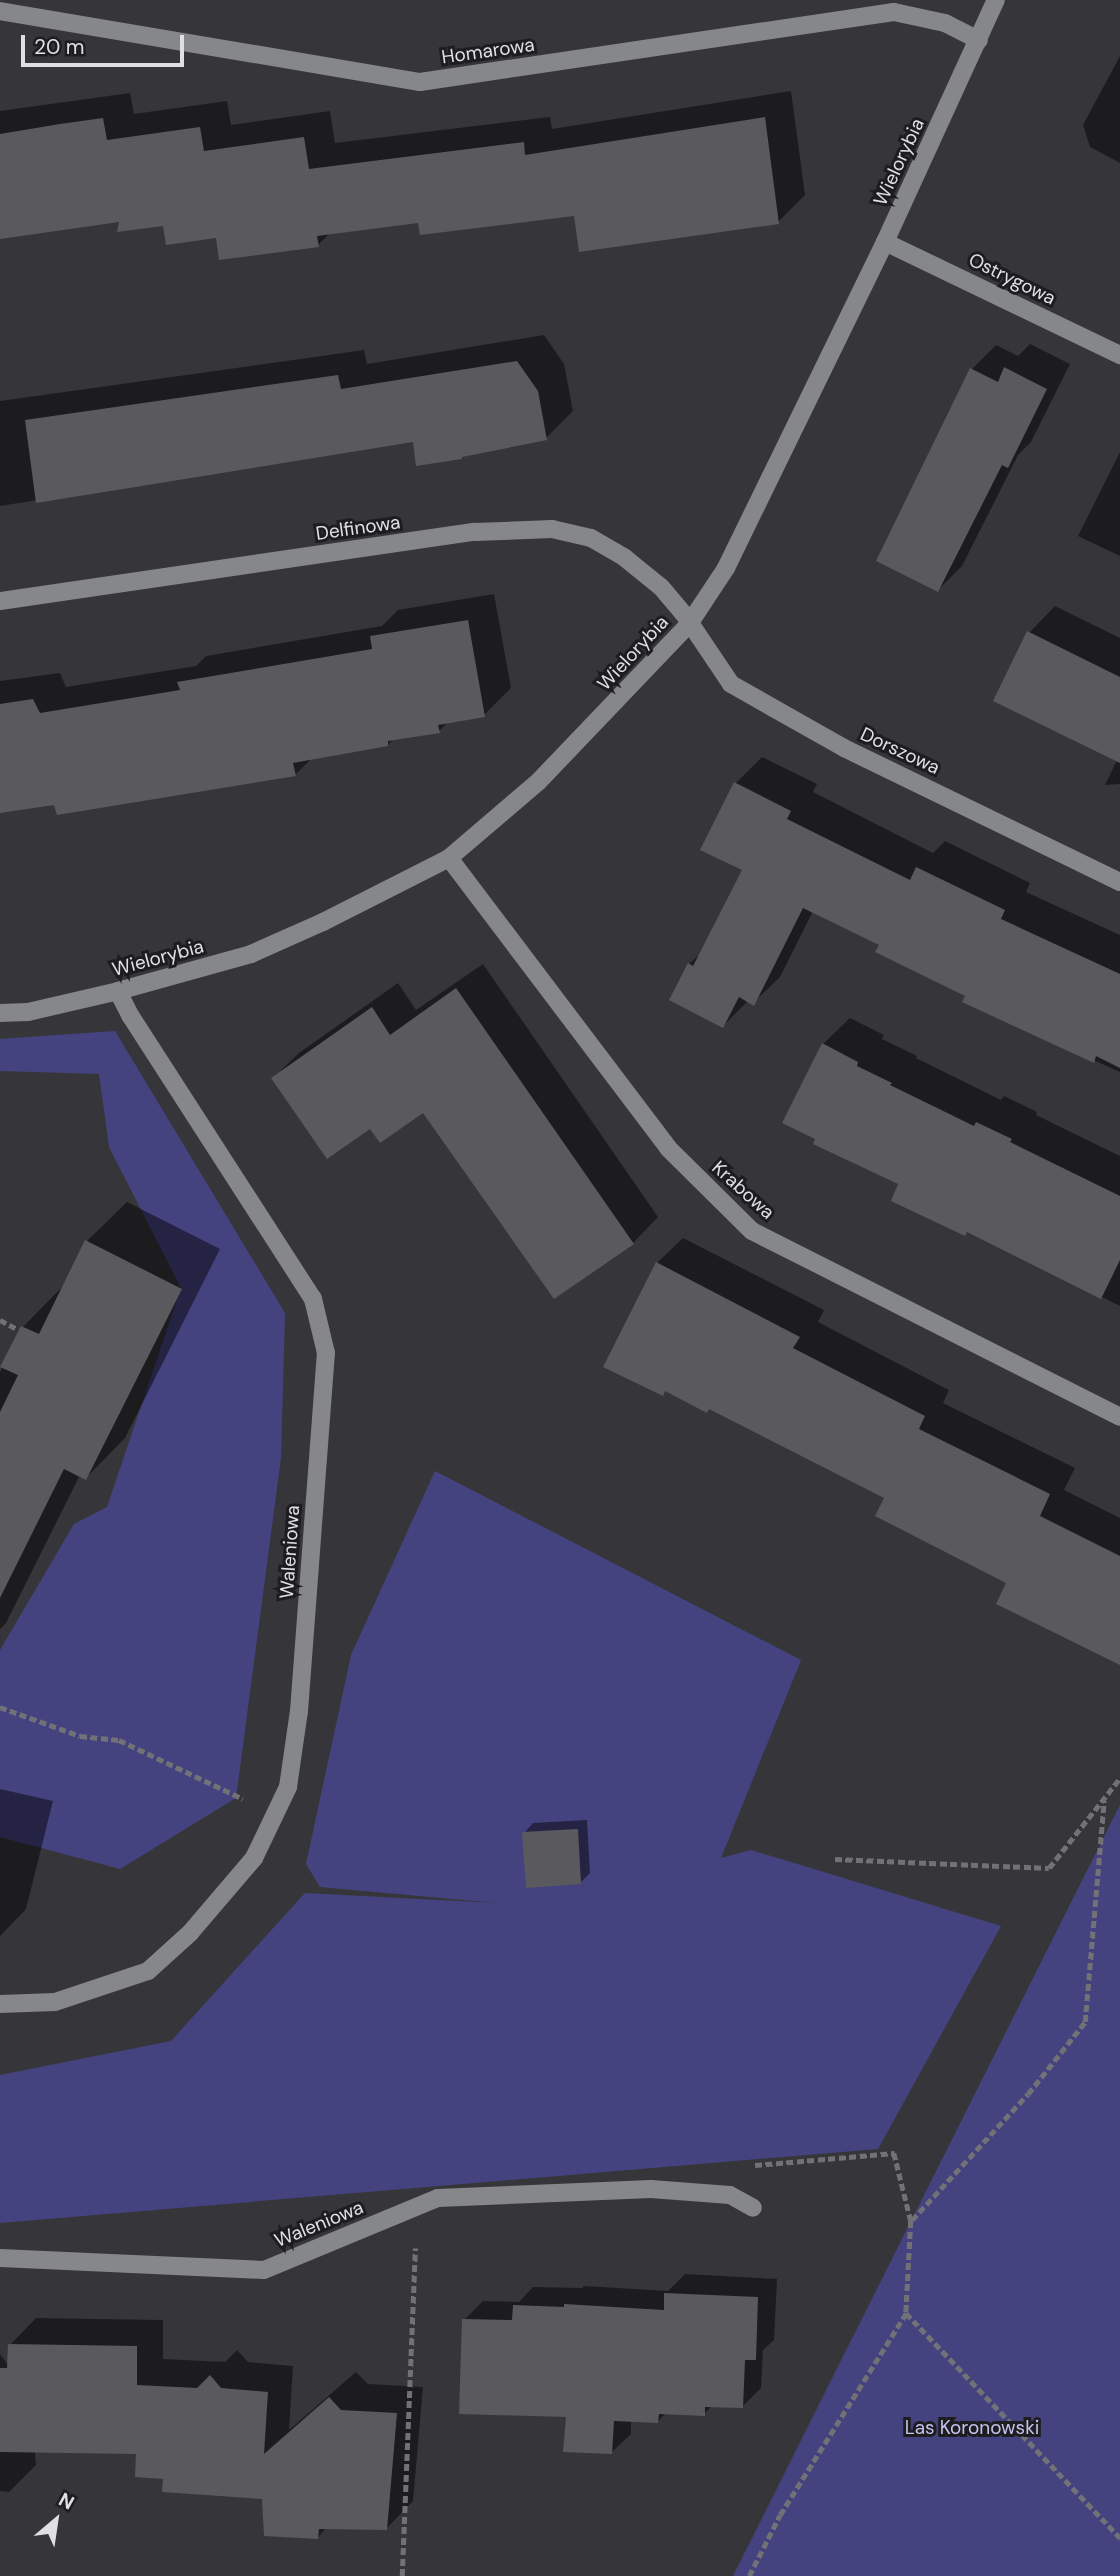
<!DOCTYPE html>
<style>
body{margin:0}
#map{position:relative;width:1120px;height:2576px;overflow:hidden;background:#36363a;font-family:"DM Sans",sans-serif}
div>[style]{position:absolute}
.green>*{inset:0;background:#45437f}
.shadow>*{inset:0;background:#0007}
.building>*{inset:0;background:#5a5a5e}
.path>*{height:4.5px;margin-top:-2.25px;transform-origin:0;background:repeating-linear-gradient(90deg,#727276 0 7px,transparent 0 10.5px)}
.minor>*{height:18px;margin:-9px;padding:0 9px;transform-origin:9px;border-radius:9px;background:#868789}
span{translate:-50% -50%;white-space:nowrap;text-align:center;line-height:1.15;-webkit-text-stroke:6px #1d1d1f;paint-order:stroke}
.street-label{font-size:19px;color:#e0e0e3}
.park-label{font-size:19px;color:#c2c4ef}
.north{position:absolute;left:21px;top:2485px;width:70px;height:70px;-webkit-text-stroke:5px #1d1d1f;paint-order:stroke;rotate:29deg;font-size:19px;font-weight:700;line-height:28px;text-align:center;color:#e0e0e3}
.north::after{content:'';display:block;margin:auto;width:24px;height:32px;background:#e0e0e3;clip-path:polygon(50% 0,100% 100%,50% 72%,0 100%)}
.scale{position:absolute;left:21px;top:35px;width:163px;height:32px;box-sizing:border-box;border:4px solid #e0e0e3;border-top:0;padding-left:9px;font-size:21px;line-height:24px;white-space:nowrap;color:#e0e0e3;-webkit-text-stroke:5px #1d1d1f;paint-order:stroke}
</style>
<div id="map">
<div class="green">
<div style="clip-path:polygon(115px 1031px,285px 1313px,281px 1458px,236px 1798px,120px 1869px,0 1837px,0 1650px,74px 1524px,107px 1507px,181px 1288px,109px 1147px,99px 1074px,0 1071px,0 1039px)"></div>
<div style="clip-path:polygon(435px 1471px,801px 1660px,721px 1858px,751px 1850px,1001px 1926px,878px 2149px,0 2223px,0 2075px,171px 2041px,305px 1893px,496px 1903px,320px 1887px,306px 1864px,351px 1655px)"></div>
<div style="clip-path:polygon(1120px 1805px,1120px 2576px,733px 2576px,911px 2221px)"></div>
</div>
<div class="shadow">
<div style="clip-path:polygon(1120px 56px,1120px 163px,1090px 147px,1083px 125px)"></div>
<div style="clip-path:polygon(791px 91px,805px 195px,778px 222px,575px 214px,420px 221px,331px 232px,318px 245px,217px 236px,165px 224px,121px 220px,0 238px,0 111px,130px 93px,134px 114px,227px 101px,231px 125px,330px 111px,335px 143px,550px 117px,552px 129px)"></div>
<div style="clip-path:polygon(544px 335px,564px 364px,573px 411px,546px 438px,414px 440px,0 506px,0 401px,364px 350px,367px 364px)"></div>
<div style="clip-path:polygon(1030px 344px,1070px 364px,1031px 442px,1018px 455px,962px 566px,938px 590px,972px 369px,996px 345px,1018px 356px)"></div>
<div style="clip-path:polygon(1120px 452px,1120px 556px,1078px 536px)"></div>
<div style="clip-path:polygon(494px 594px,511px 688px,484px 715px,449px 721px,439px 731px,394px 738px,388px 745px,312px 758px,295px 775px,0 810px,0 681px,60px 673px,66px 687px,196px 666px,206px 656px,382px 626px,398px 610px)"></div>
<div style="clip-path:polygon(1055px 606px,1120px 638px,1120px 784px,1105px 785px,1117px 760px,1029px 633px)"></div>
<div style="clip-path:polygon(762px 757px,817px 784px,813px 792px,933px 853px,945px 841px,1030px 883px,1026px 892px,1120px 935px,1120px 1072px,964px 1002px,967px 995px,881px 944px,813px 911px,780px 977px,753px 1003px,748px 1001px,723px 1026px,689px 964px,702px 952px,744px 869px,736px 783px)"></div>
<div style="clip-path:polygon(483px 964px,658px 1217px,633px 1243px,423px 1110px,370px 1127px,273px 1078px,299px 1053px,398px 983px,416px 1010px)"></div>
<div style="clip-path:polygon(850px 1018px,884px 1035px,882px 1039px,917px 1056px,916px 1058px,1001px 1100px,1004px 1096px,1037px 1112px,1036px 1115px,1120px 1156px,1120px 1306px,968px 1231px,965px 1234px,901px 1183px,823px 1044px)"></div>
<div style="clip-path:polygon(127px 1202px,220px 1249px,125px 1438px,86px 1478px,80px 1475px,6px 1623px,0 1629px,0 1372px,23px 1327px,62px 1287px,87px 1241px)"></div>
<div style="clip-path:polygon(683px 1238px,824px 1310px,818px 1322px,949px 1390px,943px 1403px,1075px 1468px,1064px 1490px,1120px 1518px,1120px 1651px,1009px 1582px,886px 1498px,710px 1407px,666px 1390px,662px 1394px,657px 1263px)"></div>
<div style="clip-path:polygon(0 1789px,53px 1801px,26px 1909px,0 1936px)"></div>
<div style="clip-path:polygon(587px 1820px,590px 1873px,580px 1883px,524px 1833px,533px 1823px)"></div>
<div style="clip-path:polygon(685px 2274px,777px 2279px,774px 2340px,763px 2350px,761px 2388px,743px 2406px,713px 2405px,704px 2414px,666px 2413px,658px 2421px,631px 2420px,631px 2434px,612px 2452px,464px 2320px,483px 2301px,519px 2302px,533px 2287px,582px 2288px,584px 2286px,668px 2291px)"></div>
<div style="clip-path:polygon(36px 2318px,163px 2320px,163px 2359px,225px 2362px,237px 2350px,248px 2362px,293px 2366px,289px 2430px,356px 2372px,368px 2384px,423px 2387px,413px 2501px,387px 2528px,327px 2527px,318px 2537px,264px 2498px,165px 2477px,138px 2452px,35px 2451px,36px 2465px,9px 2492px,0 2491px,0 2354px,9px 2366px,10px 2345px)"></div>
</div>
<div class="building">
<div style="clip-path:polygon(765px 117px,779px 224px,579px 252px,574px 216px,420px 235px,418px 223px,317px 236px,319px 247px,219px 260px,216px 238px,166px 245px,163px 226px,117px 232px,119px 222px,0 239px,0 134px,60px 124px,103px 118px,107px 140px,200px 127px,204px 151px,304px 137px,309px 169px,524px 142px,525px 155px)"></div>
<div style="clip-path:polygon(517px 361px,538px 391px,547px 440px,462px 457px,462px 459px,416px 466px,413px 442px,36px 503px,25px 420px,338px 375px,341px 389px)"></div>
<div style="clip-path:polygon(1004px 367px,1047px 389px,1008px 468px,1002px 465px,938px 592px,876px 561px,970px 368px,998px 382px)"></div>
<div style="clip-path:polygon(468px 620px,485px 717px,438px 725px,440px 733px,388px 741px,388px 746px,293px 763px,296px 776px,57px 815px,54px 805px,0 813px,0 704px,33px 699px,40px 713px,180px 690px,177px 682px,372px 649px,370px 636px)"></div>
<div style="clip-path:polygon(1027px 631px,1120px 677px,1120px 763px,993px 701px)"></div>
<div style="clip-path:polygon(734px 782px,791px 811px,787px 819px,910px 880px,916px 867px,1005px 910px,1001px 919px,1120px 974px,1120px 1068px,1096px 1056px,1094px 1063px,962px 1002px,965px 996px,875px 952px,879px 945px,803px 908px,754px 1006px,739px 997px,723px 1028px,669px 1000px,688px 963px,693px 966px,742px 870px,700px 850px)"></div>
<div style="clip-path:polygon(456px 988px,634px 1244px,554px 1299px,423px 1113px,380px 1143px,370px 1129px,327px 1159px,271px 1078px,372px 1007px,390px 1035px)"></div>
<div style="clip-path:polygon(822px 1043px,858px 1062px,857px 1066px,892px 1083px,890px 1085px,974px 1126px,976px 1122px,1012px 1139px,1010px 1142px,1120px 1196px,1120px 1260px,1101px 1299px,967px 1232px,965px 1236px,891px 1201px,898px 1184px,813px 1144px,815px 1139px,782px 1123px)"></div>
<div style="clip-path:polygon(85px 1240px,182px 1289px,86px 1480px,64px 1469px,0 1598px,0 1412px,18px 1375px,0 1367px,21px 1326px,39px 1334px)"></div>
<div style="clip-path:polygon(656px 1262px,800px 1337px,793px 1348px,925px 1416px,919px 1429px,1050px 1494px,1040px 1516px,1120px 1556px,1120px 1665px,996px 1604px,1006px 1583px,875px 1516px,884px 1498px,709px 1409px,707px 1413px,665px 1391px,663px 1396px,603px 1367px)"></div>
<div style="clip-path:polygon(578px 1829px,581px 1884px,526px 1888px,522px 1832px)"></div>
<div style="clip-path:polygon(664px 2293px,758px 2297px,756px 2360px,745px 2360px,743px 2408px,705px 2407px,705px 2416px,659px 2414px,658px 2423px,614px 2421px,612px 2454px,563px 2452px,566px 2417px,459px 2414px,462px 2319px,512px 2320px,513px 2305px,564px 2307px,564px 2304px,664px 2310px)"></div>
<div style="clip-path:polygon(8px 2344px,137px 2346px,137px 2385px,197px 2388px,210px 2375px,221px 2388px,268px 2392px,264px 2454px,329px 2397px,341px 2410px,397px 2413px,387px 2530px,319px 2529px,318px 2539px,264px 2536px,262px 2499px,162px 2492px,163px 2479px,135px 2477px,136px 2454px,0 2452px,0 2368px,7px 2368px)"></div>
</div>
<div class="path">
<div style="left:0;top:1320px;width:21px;rotate:28deg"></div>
<div style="left:0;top:1707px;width:85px;rotate:19.9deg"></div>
<div style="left:80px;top:1736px;width:39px;rotate:6deg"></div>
<div style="left:119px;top:1740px;width:137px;rotate:25.4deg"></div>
<div style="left:835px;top:1859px;width:214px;rotate:2.4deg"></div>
<div style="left:1049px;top:1868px;width:115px;rotate:-51.7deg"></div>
<div style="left:755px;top:2165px;width:140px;rotate:-4.9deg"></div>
<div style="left:894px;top:2153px;width:70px;rotate:76deg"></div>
<div style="left:911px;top:2221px;width:92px;rotate:93.1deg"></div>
<div style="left:906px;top:2313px;width:311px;rotate:46.4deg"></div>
<div style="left:912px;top:2220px;width:171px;rotate:-47.4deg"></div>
<div style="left:1028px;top:2094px;width:92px;rotate:-51.6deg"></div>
<div style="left:1085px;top:2022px;width:222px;rotate:-85.1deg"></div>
<div style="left:402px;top:2576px;width:328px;rotate:-87.7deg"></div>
<div style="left:749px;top:2576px;width:68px;rotate:-63.1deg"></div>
<div style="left:780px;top:2515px;width:238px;rotate:-58deg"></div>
</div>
<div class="minor">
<div style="left:0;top:11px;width:426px;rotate:9.6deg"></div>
<div style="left:420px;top:82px;width:479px;rotate:-8.4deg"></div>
<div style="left:894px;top:12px;width:52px;rotate:12.2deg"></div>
<div style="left:945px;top:23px;width:38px;rotate:27deg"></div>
<div style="left:885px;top:242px;width:261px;rotate:25.7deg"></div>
<div style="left:0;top:601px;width:480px;rotate:-8.3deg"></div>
<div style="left:475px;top:532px;width:77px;rotate:-2.2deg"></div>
<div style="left:552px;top:529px;width:40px;rotate:13deg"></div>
<div style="left:591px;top:538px;width:39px;rotate:30deg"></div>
<div style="left:625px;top:558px;width:46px;rotate:38.9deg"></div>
<div style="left:661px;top:587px;width:35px;rotate:50deg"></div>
<div style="left:684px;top:614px;width:84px;rotate:56.1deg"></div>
<div style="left:731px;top:684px;width:130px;rotate:29.5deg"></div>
<div style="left:844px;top:748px;width:307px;rotate:25.9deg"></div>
<div style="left:449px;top:858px;width:363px;rotate:52.9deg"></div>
<div style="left:668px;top:1148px;width:118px;rotate:44.7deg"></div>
<div style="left:752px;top:1231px;width:412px;rotate:26.8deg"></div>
<div style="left:0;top:1013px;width:28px;rotate:-2deg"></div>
<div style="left:28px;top:1012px;width:92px;rotate:-13.1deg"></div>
<div style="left:118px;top:991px;width:138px;rotate:-15.5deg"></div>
<div style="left:251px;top:954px;width:79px;rotate:-24deg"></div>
<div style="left:323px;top:922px;width:141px;rotate:-26.9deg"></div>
<div style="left:449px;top:858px;width:118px;rotate:-40.5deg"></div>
<div style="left:539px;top:781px;width:217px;rotate:-46.3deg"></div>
<div style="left:689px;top:624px;width:67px;rotate:-56.5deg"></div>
<div style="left:726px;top:568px;width:363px;rotate:-64deg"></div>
<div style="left:885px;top:242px;width:266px;rotate:-65.4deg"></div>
<div style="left:0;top:2004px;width:55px;rotate:-2.1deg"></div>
<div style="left:55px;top:2002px;width:98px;rotate:-18.4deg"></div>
<div style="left:148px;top:1971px;width:57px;rotate:-42.1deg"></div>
<div style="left:190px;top:1933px;width:99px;rotate:-49.5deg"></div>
<div style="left:254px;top:1858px;width:79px;rotate:-64.4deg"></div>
<div style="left:288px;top:1787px;width:77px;rotate:-81.8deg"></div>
<div style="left:299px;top:1711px;width:359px;rotate:-85.7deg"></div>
<div style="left:326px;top:1353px;width:56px;rotate:-103.5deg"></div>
<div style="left:313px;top:1299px;width:336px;rotate:-122.8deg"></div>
<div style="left:131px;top:1017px;width:29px;rotate:-117deg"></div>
<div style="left:0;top:2258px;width:264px;rotate:2.6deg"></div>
<div style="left:264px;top:2270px;width:188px;rotate:-22.5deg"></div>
<div style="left:438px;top:2198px;width:213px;rotate:-2.4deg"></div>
<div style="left:651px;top:2189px;width:79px;rotate:4.3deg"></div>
<div style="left:730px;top:2195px;width:26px;rotate:29deg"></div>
</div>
<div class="street-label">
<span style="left:488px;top:51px;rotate:-8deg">Homarowa</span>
<span style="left:899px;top:162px;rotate:-65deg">Wielorybia</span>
<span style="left:1012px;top:279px;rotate:26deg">Ostrygowa</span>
<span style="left:358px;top:528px;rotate:-8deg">Delfinowa</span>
<span style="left:633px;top:653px;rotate:-47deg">Wielorybia</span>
<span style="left:900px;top:751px;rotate:25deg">Dorszowa</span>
<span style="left:158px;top:958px;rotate:-15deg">Wielorybia</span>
<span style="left:743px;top:1190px;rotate:42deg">Krabowa</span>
<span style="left:290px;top:1552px;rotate:-86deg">Waleniowa</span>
<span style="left:319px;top:2224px;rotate:-22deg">Waleniowa</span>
</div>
<div class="park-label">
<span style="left:972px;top:2428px">Las Koronowski</span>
</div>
<div class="north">N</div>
<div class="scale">20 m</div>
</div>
